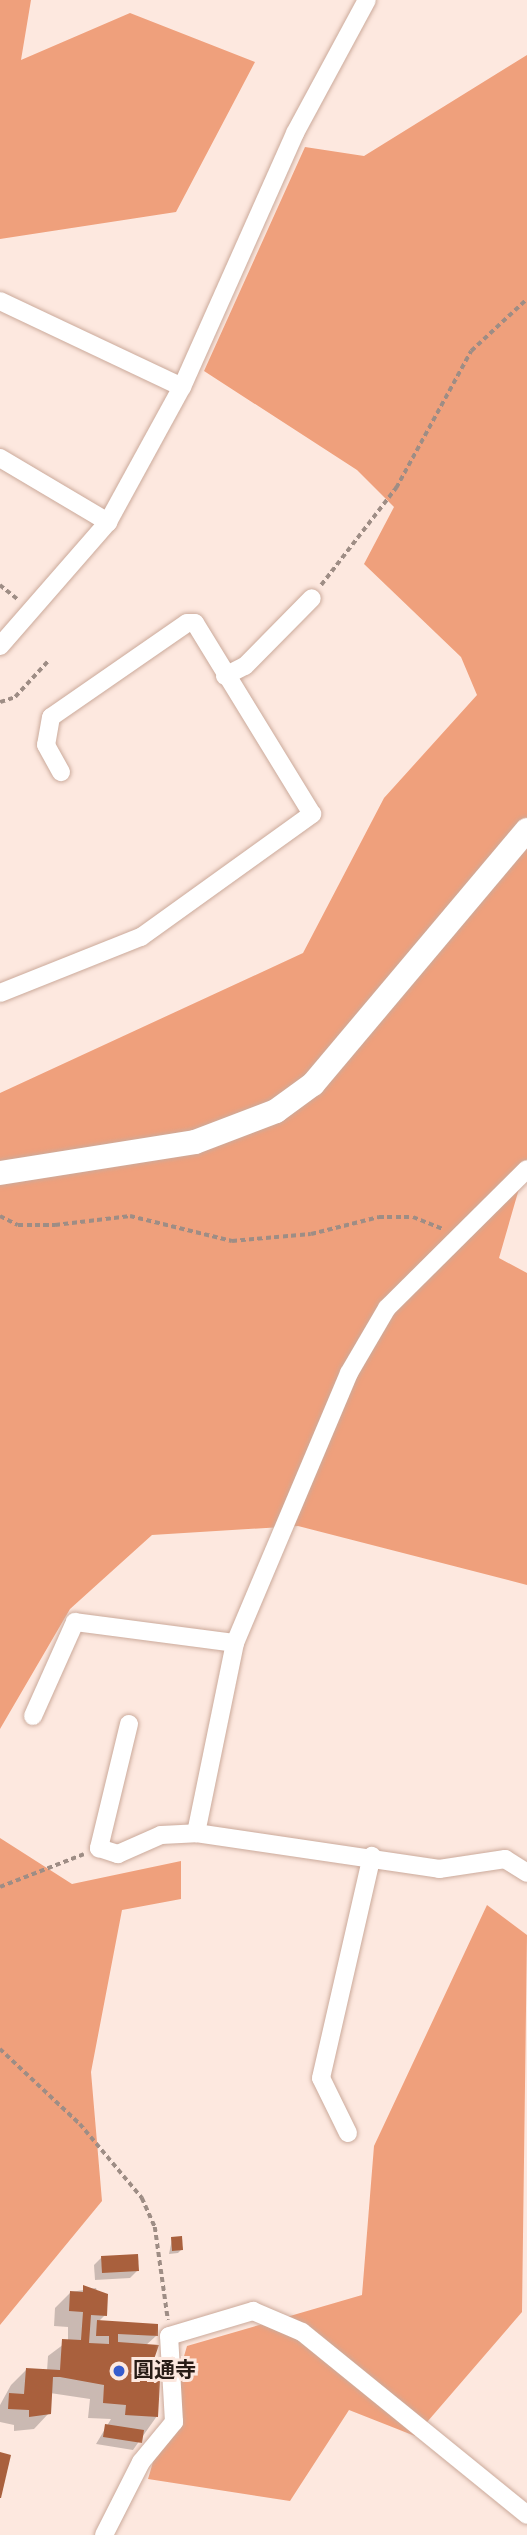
<!DOCTYPE html>
<meta charset="utf-8">
<style>
body{margin:0}
#map{position:relative;width:527px;height:2535px;overflow:hidden;background:#fde8df;font-family:"Sofia Sans Condensed","Noto Sans JP",sans-serif}
div>[style]{position:absolute}
.forest>*{inset:0;background:#efa07c}
.shadow>*{inset:0;background:#0003}
.building>*{inset:0;background:#a9603d}
.path>*{height:3.5px;margin-top:-1.75px;transform-origin:0;background:repeating-linear-gradient(90deg,#9e8d85 0 5px,transparent 0 8.5px)}
.roads{filter:drop-shadow(0 0 2px #cbaa9b) drop-shadow(0 0 2px #cbaa9b)}
.street>*{height:18px;margin:-9px;padding:0 9px;transform-origin:9px;border-radius:9px;background:#fff}
.secondary>*{height:24px;margin:-12px;padding:0 12px;transform-origin:12px;border-radius:12px;background:#fff}
.dots>*{width:19px;height:19px;translate:-50% -50%;box-sizing:border-box;border:4px solid #fde8df;border-radius:50%}
span{translate:-50% -50%;white-space:nowrap;text-align:center;line-height:1.15;-webkit-text-stroke:6px #fde8df;paint-order:stroke}
.poi-label{font-size:21px;color:#281c16;font-weight:700}
.left{translate:0 -50%;text-align:left}
</style>
<div id="map">
<div class="forest">
<div style="clip-path:polygon(0 0,31px 0,21px 60px,130px 13px,255px 62px,176px 212px,0 239px)"></div>
<div style="clip-path:polygon(527px 55px,527px 1161px,499px 1258px,527px 1273px,527px 1585px,298px 1526px,152px 1535px,70px 1609px,0 1729px,0 1093px,303px 953px,384px 798px,477px 695px,461px 657px,364px 564px,394px 507px,357px 470px,204px 371px,305px 147px,364px 156px)"></div>
<div style="clip-path:polygon(0 1838px,72px 1884px,181px 1861px,181px 1899px,122px 1910px,91px 2072px,102px 2201px,0 2325px)"></div>
<div style="clip-path:polygon(487px 1905px,527px 1935px,522px 2312px,415px 2436px,349px 2410px,290px 2501px,148px 2479px,187px 2346px,362px 2295px,374px 2146px)"></div>
</div>
<div class="shadow">
<div style="clip-path:polygon(172px 2239px,181px 2250px,178px 2253px,169px 2254px)"></div>
<div style="clip-path:polygon(102px 2257px,138px 2270px,130px 2278px,95px 2280px,94px 2265px)"></div>
<div style="clip-path:polygon(96px 2288px,105px 2315px,98px 2322px,156px 2336px,145px 2346px,157px 2416px,133px 2450px,96px 2444px,111px 2419px,88px 2418px,90px 2399px,50px 2393px,49px 2413px,34px 2429px,14px 2431px,14px 2425px,0 2422px,0 2405px,11px 2385px,26px 2370px,47px 2371px,48px 2356px,68px 2341px,68px 2327px,54px 2326px,55px 2308px,71px 2292px)"></div>
</div>
<div class="building">
<div style="clip-path:polygon(182px 2236px,183px 2250px,172px 2251px,171px 2237px)"></div>
<div style="clip-path:polygon(138px 2254px,139px 2271px,102px 2273px,101px 2256px)"></div>
<div style="clip-path:polygon(83px 2285px,108px 2294px,107px 2316px,91px 2315px,89px 2343px,109px 2344px,109px 2336px,96px 2336px,97px 2320px,158px 2324px,158px 2336px,118px 2334px,118px 2342px,159px 2345px,153px 2362px,161px 2363px,158px 2417px,125px 2415px,126px 2405px,103px 2403px,104px 2385px,60px 2377px,53px 2377px,51px 2414px,29px 2417px,29px 2410px,8px 2409px,9px 2393px,24px 2394px,26px 2368px,60px 2370px,62px 2339px,81px 2340px,83px 2312px,69px 2311px,70px 2291px,83px 2292px)"></div>
<div style="clip-path:polygon(105px 2424px,144px 2430px,142px 2443px,103px 2437px)"></div>
<div style="clip-path:polygon(0 2452px,11px 2455px,1px 2498px,0 2498px)"></div>
</div>
<div class="path">
<div style="left:0;top:585px;width:22px;rotate:39deg"></div>
<div style="left:321px;top:585px;width:123px;rotate:-52.3deg"></div>
<div style="left:396px;top:488px;width:156px;rotate:-61.3deg"></div>
<div style="left:471px;top:351px;width:76px;rotate:-42.9deg"></div>
<div style="left:0;top:702px;width:16px;rotate:-18deg"></div>
<div style="left:15px;top:697px;width:50px;rotate:-47.4deg"></div>
<div style="left:0;top:1216px;width:20px;rotate:27deg"></div>
<div style="left:18px;top:1225px;width:37px"></div>
<div style="left:55px;top:1225px;width:76px;rotate:-6.8deg"></div>
<div style="left:130px;top:1216px;width:105px;rotate:13.8deg"></div>
<div style="left:232px;top:1241px;width:79px;rotate:-5.1deg"></div>
<div style="left:311px;top:1234px;width:70px;rotate:-14deg"></div>
<div style="left:379px;top:1217px;width:34px"></div>
<div style="left:413px;top:1217px;width:32px;rotate:22deg"></div>
<div style="left:0;top:1887px;width:90px;rotate:-21.4deg"></div>
<div style="left:0;top:2049px;width:110px;rotate:43.2deg"></div>
<div style="left:80px;top:2124px;width:97px;rotate:50deg"></div>
<div style="left:142px;top:2198px;width:32px;rotate:66deg"></div>
<div style="left:155px;top:2227px;width:94px;rotate:82deg"></div>
</div>
<div class="roads">
<div class="street">
<div style="left:0;top:301px;width:201px;rotate:25.3deg"></div>
<div style="left:0;top:458px;width:126px;rotate:30.7deg"></div>
<div style="left:0;top:646px;width:164px;rotate:-48.9deg"></div>
<div style="left:108px;top:522px;width:154px;rotate:-61.3deg"></div>
<div style="left:182px;top:387px;width:278px;rotate:-66deg"></div>
<div style="left:295px;top:133px;width:151px;rotate:-61.6deg"></div>
<div style="left:225px;top:676px;width:22px;rotate:-27deg"></div>
<div style="left:245px;top:666px;width:95px;rotate:-45.4deg"></div>
<div style="left:0;top:993px;width:152px;rotate:-21.7deg"></div>
<div style="left:141px;top:937px;width:211px;rotate:-35.7deg"></div>
<div style="left:312px;top:814px;width:224px;rotate:-121.5deg"></div>
<div style="left:195px;top:623px;width:8px;rotate:180deg"></div>
<div style="left:187px;top:623px;width:165px;rotate:145.3deg"></div>
<div style="left:51px;top:717px;width:28px;rotate:100deg"></div>
<div style="left:46px;top:745px;width:31px;rotate:61deg"></div>
<div style="left:33px;top:1716px;width:103px;rotate:-65.9deg"></div>
<div style="left:75px;top:1622px;width:161px;rotate:7.5deg"></div>
<div style="left:129px;top:1724px;width:128px;rotate:103.6deg"></div>
<div style="left:99px;top:1848px;width:20px;rotate:18deg"></div>
<div style="left:118px;top:1854px;width:47px;rotate:-23.8deg"></div>
<div style="left:161px;top:1835px;width:35px;rotate:-3deg"></div>
<div style="left:196px;top:1833px;width:246px;rotate:8.4deg"></div>
<div style="left:439px;top:1869px;width:67px;rotate:-8.6deg"></div>
<div style="left:505px;top:1859px;width:26px;rotate:32deg"></div>
<div style="left:196px;top:1833px;width:194px;rotate:-78.4deg"></div>
<div style="left:235px;top:1643px;width:293px;rotate:-67.1deg"></div>
<div style="left:349px;top:1373px;width:75px;rotate:-59.7deg"></div>
<div style="left:387px;top:1308px;width:197px;rotate:-44.8deg"></div>
<div style="left:348px;top:2133px;width:61px;rotate:-116.1deg"></div>
<div style="left:321px;top:2078px;width:228px;rotate:-77.1deg"></div>
<div style="left:104px;top:2535px;width:82px;rotate:-63.1deg"></div>
<div style="left:141px;top:2462px;width:52px;rotate:-50.5deg"></div>
<div style="left:174px;top:2422px;width:86px;rotate:-93.3deg"></div>
<div style="left:169px;top:2336px;width:88px;rotate:-16.6deg"></div>
<div style="left:253px;top:2311px;width:53px;rotate:23.2deg"></div>
<div style="left:302px;top:2332px;width:290px;rotate:39.1deg"></div>
</div>
<div class="secondary">
<div style="left:0;top:1173px;width:197px;rotate:-9deg"></div>
<div style="left:195px;top:1142px;width:87px;rotate:-20.9deg"></div>
<div style="left:276px;top:1111px;width:46px;rotate:-36.1deg"></div>
<div style="left:313px;top:1084px;width:332px;rotate:-49.9deg"></div>
</div>
</div>
<div class="dots">
<div style="left:119px;top:2371px;background:#375ccd"></div>
</div>
<div class="poi-label">
<span class="left" style="left:133px;top:2371px">圓通寺</span>
</div>
</div>
